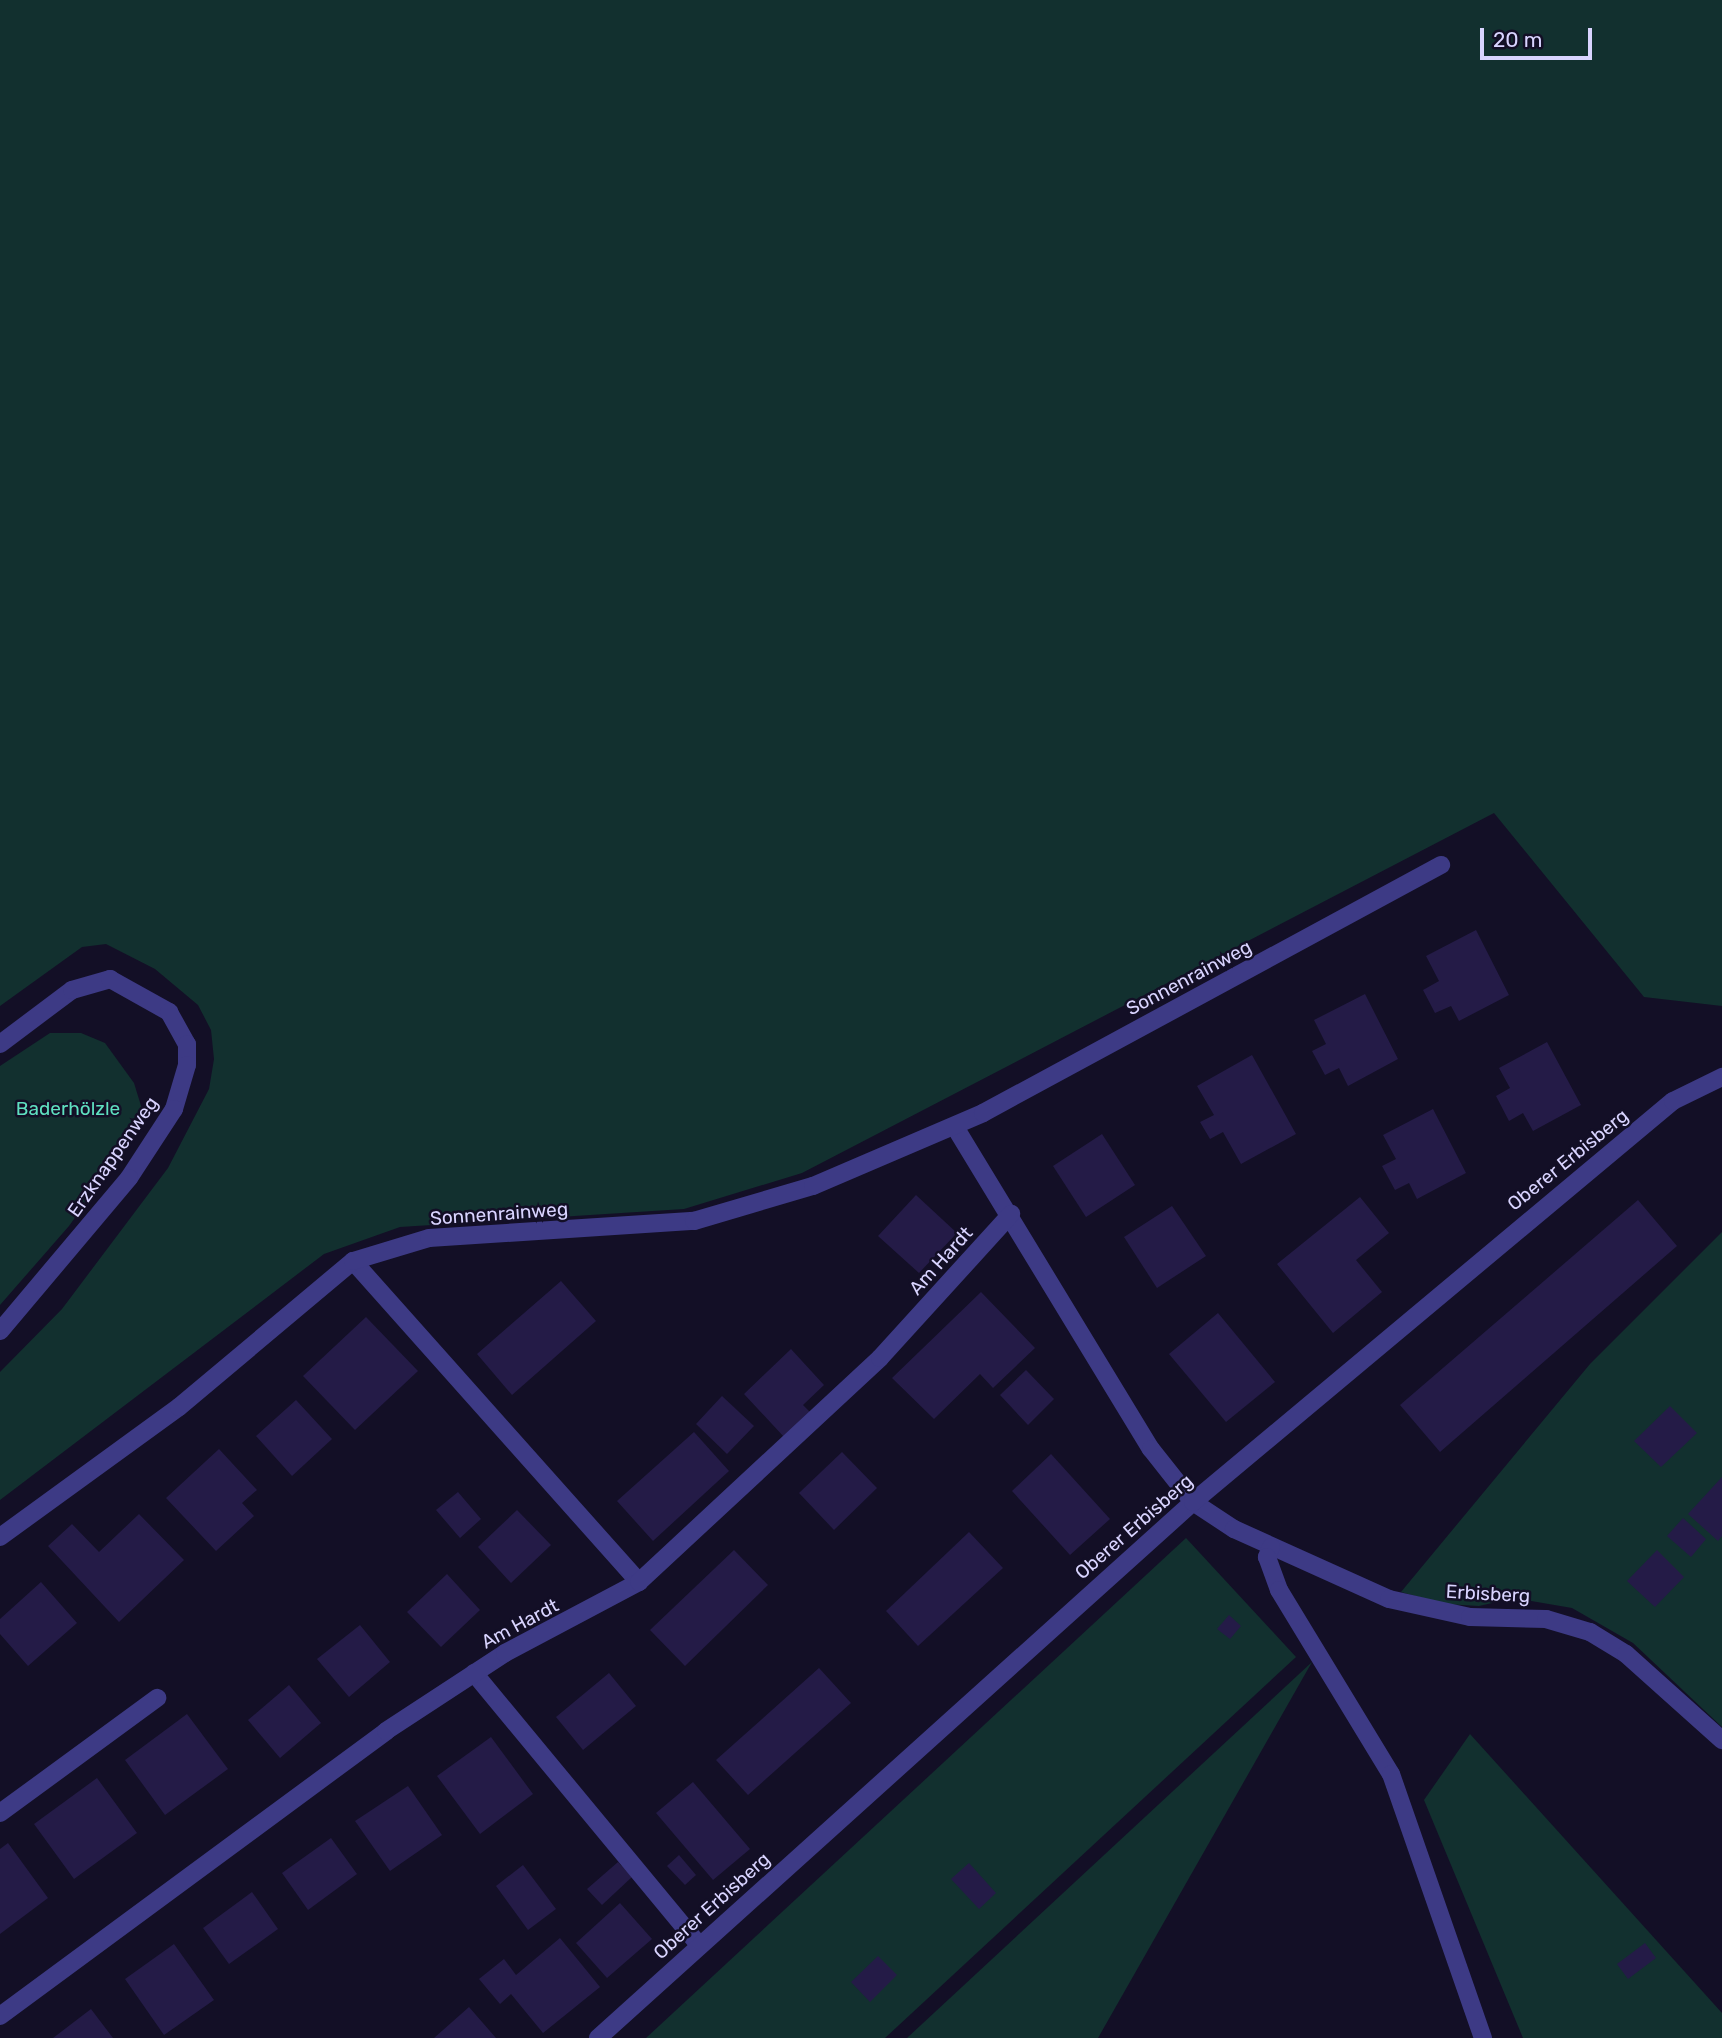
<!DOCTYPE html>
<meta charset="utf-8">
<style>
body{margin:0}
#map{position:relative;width:1722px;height:2038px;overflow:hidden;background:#130f26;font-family:Rubik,sans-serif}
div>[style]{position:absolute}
.green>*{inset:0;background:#12302f}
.building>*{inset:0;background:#241b47}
.lane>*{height:18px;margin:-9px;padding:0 9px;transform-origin:9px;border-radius:9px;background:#3d3a85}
.street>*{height:18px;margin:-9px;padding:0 9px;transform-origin:9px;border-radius:9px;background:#3d3a85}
span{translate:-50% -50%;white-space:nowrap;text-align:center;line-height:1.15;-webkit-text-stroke:5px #130f26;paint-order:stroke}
.street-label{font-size:19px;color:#d9d4ff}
.park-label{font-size:19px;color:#5fe0c0}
.scale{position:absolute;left:1480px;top:28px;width:112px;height:32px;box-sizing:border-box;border:4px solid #d9d4ff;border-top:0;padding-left:9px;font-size:21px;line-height:24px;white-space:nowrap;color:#d9d4ff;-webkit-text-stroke:5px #130f26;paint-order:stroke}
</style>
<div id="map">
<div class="green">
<div style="clip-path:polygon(0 0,1722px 0,1722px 1006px,1644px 997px,1494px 813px,802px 1173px,684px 1209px,400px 1227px,324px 1254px,0 1500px,0 1372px,62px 1309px,168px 1168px,209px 1089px,214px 1059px,211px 1030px,198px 1005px,155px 969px,106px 944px,82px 947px,0 1006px)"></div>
<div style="clip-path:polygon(50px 1033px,81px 1033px,105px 1043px,134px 1083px,142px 1109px,136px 1132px,69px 1226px,0 1305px,0 1066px)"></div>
<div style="clip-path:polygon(1722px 1232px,1722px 1727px,1633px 1643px,1572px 1608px,1514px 1598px,1479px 1606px,1445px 1604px,1401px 1592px,1590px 1364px)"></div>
<div style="clip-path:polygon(1186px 1538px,1296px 1657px,885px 2038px,646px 2038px)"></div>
<div style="clip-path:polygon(1312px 1662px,1098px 2038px,907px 2038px)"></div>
<div style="clip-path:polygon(1470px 1734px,1722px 2013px,1722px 2038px,1523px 2038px,1424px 1800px)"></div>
</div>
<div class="building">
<div style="clip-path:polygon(1476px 930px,1509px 995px,1459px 1021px,1451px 1006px,1435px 1013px,1423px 990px,1439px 981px,1426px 956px)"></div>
<div style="clip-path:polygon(1365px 994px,1398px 1059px,1348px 1086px,1339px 1068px,1325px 1075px,1312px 1051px,1326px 1044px,1314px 1020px)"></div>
<div style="clip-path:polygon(1547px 1042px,1581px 1105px,1533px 1131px,1523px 1113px,1509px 1121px,1496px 1096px,1510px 1088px,1499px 1068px)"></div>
<div style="clip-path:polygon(1252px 1055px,1296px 1134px,1241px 1164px,1223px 1132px,1210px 1139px,1200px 1122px,1214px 1115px,1197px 1086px)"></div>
<div style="clip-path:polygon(1433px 1109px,1466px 1173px,1417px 1199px,1409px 1183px,1395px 1190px,1382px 1166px,1396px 1159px,1383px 1135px)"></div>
<div style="clip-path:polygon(1102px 1134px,1135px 1185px,1086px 1217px,1053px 1166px)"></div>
<div style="clip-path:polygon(916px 1195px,957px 1233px,919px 1273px,878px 1236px)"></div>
<div style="clip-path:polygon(1360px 1197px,1389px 1233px,1356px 1260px,1382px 1292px,1333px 1333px,1277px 1264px)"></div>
<div style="clip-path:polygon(1638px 1200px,1677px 1246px,1440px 1452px,1400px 1405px)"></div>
<div style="clip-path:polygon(1172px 1206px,1206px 1256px,1157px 1288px,1124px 1237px)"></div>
<div style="clip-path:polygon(561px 1281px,596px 1321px,512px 1395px,477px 1354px)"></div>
<div style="clip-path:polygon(981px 1292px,1035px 1348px,993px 1388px,980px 1374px,934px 1419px,892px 1378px)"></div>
<div style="clip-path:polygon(1218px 1313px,1275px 1382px,1226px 1422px,1169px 1354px)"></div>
<div style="clip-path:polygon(366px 1317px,418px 1371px,355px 1430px,303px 1376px)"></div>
<div style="clip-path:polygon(791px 1349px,824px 1385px,803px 1405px,810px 1412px,784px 1437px,744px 1394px)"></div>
<div style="clip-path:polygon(1026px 1370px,1054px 1399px,1028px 1425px,1000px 1395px)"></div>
<div style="clip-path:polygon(722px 1396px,754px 1426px,727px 1454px,696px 1424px)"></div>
<div style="clip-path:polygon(296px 1400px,332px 1439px,292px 1476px,256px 1436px)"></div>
<div style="clip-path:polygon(1670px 1406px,1697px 1433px,1661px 1467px,1634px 1441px)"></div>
<div style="clip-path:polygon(694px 1432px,729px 1471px,653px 1541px,617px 1501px)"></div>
<div style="clip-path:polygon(219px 1449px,257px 1490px,242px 1503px,254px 1516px,216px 1551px,166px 1498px)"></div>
<div style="clip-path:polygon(842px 1452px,877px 1488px,834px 1530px,799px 1493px)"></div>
<div style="clip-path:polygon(1051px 1454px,1110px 1519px,1070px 1555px,1012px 1491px)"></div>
<div style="clip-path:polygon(1722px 1477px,1722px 1536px,1718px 1541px,1688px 1514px)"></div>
<div style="clip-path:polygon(458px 1492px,481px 1519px,460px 1538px,436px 1510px)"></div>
<div style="clip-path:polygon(517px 1510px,551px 1545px,511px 1583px,478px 1547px)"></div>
<div style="clip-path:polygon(139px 1514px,184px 1560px,119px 1622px,48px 1546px,72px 1524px,99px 1552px)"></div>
<div style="clip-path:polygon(1683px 1518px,1706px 1539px,1691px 1557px,1667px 1536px)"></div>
<div style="clip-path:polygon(969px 1532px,1003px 1568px,918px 1646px,886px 1611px)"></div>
<div style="clip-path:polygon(734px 1550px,768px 1585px,685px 1666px,650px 1630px)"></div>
<div style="clip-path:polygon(1657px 1550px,1684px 1577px,1655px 1607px,1627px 1581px)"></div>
<div style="clip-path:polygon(447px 1574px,480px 1610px,441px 1647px,407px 1612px)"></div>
<div style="clip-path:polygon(41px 1582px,77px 1623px,28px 1666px,0 1634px,0 1619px)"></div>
<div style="clip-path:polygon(1229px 1615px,1241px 1626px,1230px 1639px,1217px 1629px)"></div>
<div style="clip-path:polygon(360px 1625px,390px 1662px,349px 1697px,317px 1659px)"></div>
<div style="clip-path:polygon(819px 1668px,851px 1703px,748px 1795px,716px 1760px)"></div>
<div style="clip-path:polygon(609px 1673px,636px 1706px,583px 1750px,556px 1717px)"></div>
<div style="clip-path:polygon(289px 1685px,321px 1723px,280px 1758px,248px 1720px)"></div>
<div style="clip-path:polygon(187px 1714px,228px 1769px,165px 1815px,125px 1760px)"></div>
<div style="clip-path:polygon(491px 1737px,533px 1794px,480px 1834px,437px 1776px)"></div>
<div style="clip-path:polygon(97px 1778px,137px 1833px,74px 1879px,34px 1824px)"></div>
<div style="clip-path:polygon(693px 1782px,750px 1849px,713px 1880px,656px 1813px)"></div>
<div style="clip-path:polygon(408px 1786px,442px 1835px,390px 1871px,355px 1821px)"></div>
<div style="clip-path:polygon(331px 1838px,357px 1874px,308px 1910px,282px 1873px)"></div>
<div style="clip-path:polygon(8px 1843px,48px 1898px,0 1934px,0 1849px)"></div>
<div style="clip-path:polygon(679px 1855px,696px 1875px,685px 1885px,667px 1866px)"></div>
<div style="clip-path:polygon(618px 1862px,632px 1877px,602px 1905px,587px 1889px)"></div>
<div style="clip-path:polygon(969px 1863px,996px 1893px,979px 1909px,951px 1879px)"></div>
<div style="clip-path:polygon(523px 1865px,556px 1909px,528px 1930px,496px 1886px)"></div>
<div style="clip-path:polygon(252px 1892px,278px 1929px,229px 1964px,203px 1928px)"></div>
<div style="clip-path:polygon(620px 1903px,652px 1939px,607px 1978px,576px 1943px)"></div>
<div style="clip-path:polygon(560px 1938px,600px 1987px,543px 2033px,511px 1994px,500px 2004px,479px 1979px,504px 1959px,516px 1975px)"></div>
<div style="clip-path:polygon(1645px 1943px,1656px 1958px,1628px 1979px,1617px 1964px)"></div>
<div style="clip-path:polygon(174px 1944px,214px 2000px,164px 2035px,125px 1979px)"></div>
<div style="clip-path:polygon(878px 1956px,897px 1975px,870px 2002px,851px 1982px)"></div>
<div style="clip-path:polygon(469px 2007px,496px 2038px,434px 2038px)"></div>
<div style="clip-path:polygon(91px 2009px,113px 2038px,53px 2038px)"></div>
</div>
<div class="lane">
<div style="left:353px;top:1261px;width:430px;rotate:48.3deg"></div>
<div style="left:1193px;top:1502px;width:49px;rotate:33.4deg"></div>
<div style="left:1234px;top:1529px;width:170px;rotate:24.3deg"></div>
<div style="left:1389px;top:1599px;width:83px;rotate:12.5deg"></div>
<div style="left:1470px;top:1617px;width:76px;rotate:1.5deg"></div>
<div style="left:1546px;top:1619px;width:46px;rotate:16.5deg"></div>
<div style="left:1590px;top:1632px;width:42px;rotate:31.4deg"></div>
<div style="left:1626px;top:1654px;width:129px;rotate:41.9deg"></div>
<div style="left:1271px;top:1547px;width:11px;rotate:112deg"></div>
<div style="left:1267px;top:1557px;width:35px;rotate:70deg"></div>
<div style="left:1279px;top:1590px;width:215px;rotate:58.7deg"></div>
<div style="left:1391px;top:1774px;width:280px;rotate:70.8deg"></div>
<div style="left:474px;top:1673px;width:354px;rotate:50.4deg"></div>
<div style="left:0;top:1813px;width:195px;rotate:-36.2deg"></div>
</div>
<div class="street">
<div style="left:0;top:1044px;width:90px;rotate:-36.9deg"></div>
<div style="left:72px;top:990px;width:40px;rotate:-16deg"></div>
<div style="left:110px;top:979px;width:68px;rotate:29.2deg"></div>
<div style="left:169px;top:1012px;width:37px;rotate:61deg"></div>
<div style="left:187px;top:1044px;width:21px;rotate:90deg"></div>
<div style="left:187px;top:1065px;width:46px;rotate:106.5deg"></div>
<div style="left:174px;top:1109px;width:82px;rotate:123.1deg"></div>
<div style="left:129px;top:1178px;width:200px;rotate:130.1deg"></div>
<div style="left:955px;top:1127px;width:377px;rotate:58.7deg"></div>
<div style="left:1151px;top:1449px;width:68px;rotate:51.6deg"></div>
<div style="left:0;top:1537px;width:221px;rotate:-36deg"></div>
<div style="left:179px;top:1407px;width:227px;rotate:-40deg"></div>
<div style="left:353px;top:1261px;width:79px;rotate:-16.8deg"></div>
<div style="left:429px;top:1238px;width:266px;rotate:-3.7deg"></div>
<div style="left:694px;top:1221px;width:124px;rotate:-16.4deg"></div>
<div style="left:813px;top:1186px;width:185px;rotate:-23.2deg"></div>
<div style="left:983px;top:1113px;width:521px;rotate:-28.43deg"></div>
<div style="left:0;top:2016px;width:480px;rotate:-36.4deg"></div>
<div style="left:386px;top:1731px;width:142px;rotate:-33.2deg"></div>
<div style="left:505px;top:1653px;width:152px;rotate:-27.9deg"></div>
<div style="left:639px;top:1582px;width:329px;rotate:-42.9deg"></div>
<div style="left:880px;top:1358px;width:195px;rotate:-47.7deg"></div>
<div style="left:598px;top:2038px;width:801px;rotate:-42.01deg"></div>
<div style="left:1193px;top:1502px;width:625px;rotate:-39.88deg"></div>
<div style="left:1673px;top:1101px;width:55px;rotate:-26.1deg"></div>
</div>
<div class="street-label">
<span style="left:1189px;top:978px;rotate:-28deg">Sonnenrainweg</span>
<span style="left:113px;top:1157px;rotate:-55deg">Erzknappenweg</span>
<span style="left:1568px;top:1160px;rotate:-39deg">Oberer Erbisberg</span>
<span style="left:499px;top:1214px;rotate:-4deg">Sonnenrainweg</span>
<span style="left:941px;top:1261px;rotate:-48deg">Am Hardt</span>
<span style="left:1134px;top:1527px;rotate:-41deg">Oberer Erbisberg</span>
<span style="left:1488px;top:1594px;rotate:3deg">Erbisberg</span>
<span style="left:520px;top:1624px;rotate:-28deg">Am Hardt</span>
<span style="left:712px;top:1906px;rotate:-42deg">Oberer Erbisberg</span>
</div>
<div class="park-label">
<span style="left:68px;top:1109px">Baderhölzle</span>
</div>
<div class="scale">20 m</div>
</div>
